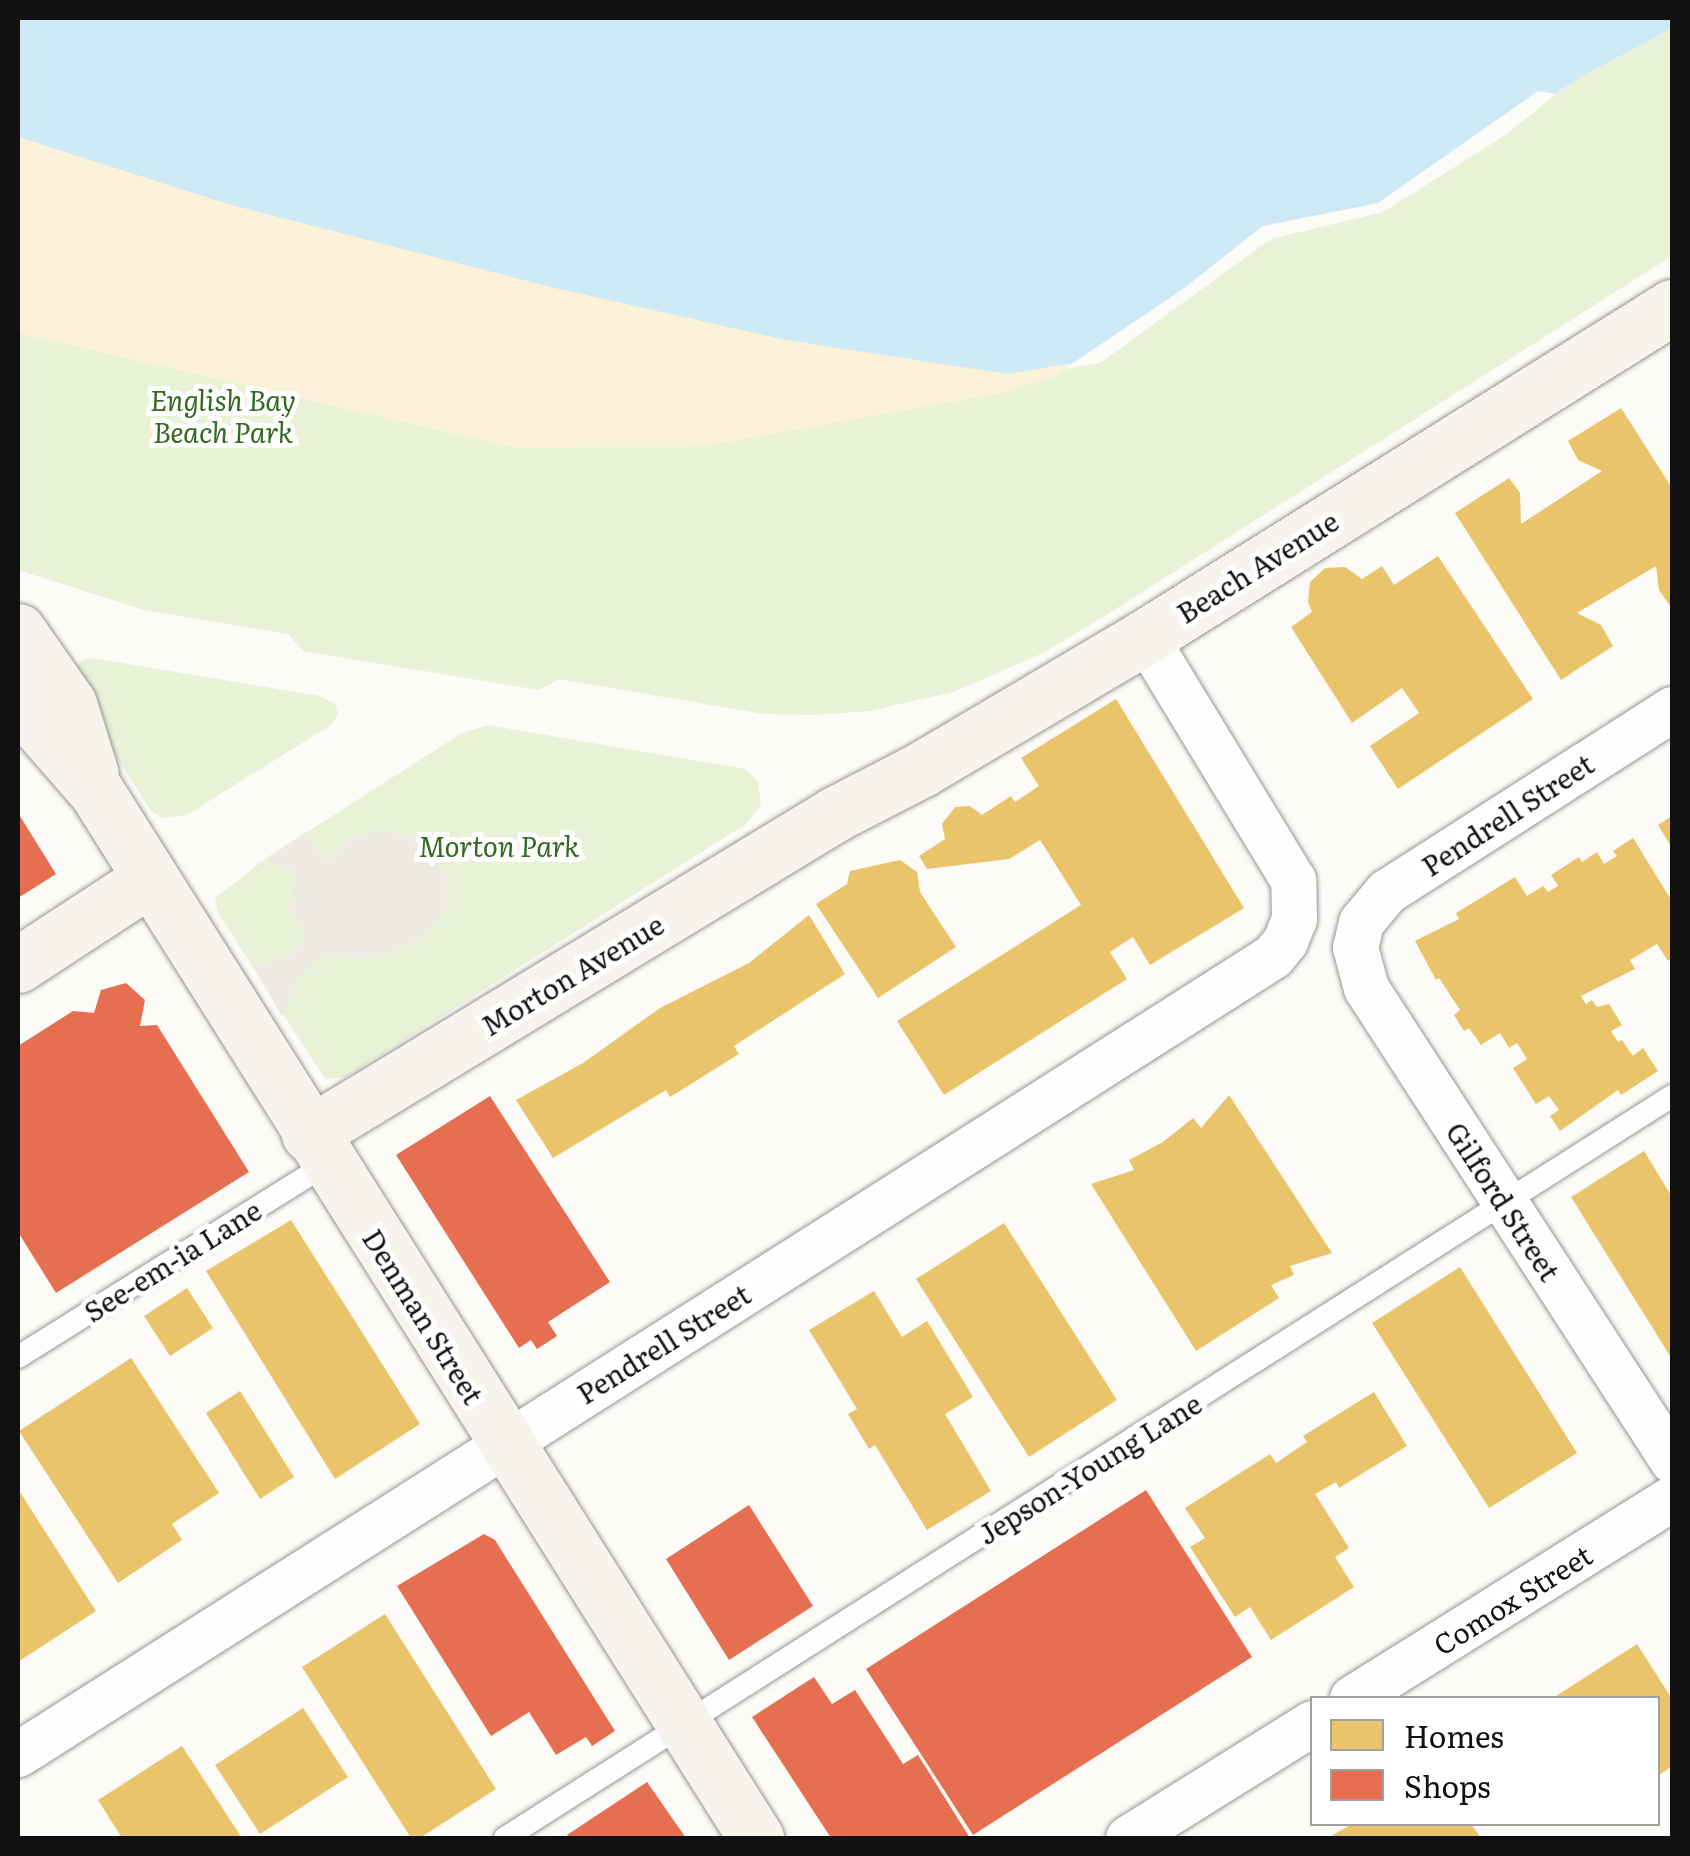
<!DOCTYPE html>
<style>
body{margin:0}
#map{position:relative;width:1690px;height:1856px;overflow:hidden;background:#fdfbf7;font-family:Literata,serif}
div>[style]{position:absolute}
.green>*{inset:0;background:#e9f2d7}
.sand>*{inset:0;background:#fbf2d9}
.plaza>*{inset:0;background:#edeae2}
.water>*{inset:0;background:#cdeaf6}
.pier>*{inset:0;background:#fdfbf7}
.homes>*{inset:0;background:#e9c46a}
.shops>*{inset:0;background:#e76f51}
.roads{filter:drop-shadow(0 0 2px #979695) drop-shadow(0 0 2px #979695)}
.lane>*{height:22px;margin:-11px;padding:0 11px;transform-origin:11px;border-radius:11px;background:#fffefe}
.street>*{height:45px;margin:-22.5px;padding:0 22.5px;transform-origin:22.5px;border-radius:22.5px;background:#fffefe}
.secondary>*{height:55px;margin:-27.5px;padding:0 27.5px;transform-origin:27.5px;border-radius:27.5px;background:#f6f4ec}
span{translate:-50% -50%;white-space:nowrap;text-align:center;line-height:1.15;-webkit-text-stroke:10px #fff;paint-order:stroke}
.park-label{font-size:28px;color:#346920;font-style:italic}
.street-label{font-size:28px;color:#111}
.frame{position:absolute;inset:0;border:20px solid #111;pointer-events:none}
.legend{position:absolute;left:1310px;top:1696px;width:350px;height:130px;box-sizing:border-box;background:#fff;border:2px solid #a0a0a0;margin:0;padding:12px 18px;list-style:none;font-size:30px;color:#111}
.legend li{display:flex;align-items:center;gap:20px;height:50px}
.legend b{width:50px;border:2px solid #a0a0a0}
</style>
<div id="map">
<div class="green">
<div style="clip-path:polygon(1672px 28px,1672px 256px,1092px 624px,1041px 654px,953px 692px,870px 711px,811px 715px,763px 714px,559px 679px,539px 690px,303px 651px,288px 634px,144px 610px,18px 570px,18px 137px,1268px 234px,1520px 119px,1580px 78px)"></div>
<div style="clip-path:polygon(92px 658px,320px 696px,336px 705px,338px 715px,331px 725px,187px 815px,162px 818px,151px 811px,75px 691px,73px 671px,82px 660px)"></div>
<div style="clip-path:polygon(488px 725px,745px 769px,758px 781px,761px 805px,746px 824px,346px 1077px,325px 1079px,218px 913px,215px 898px,265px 859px,462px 733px)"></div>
</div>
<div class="sand">
<div style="clip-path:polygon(18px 18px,1580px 78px,1556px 94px,1284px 220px,1055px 376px,1006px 392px,699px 447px,515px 448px,18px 333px)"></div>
</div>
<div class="plaza">
<div style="clip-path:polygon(373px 830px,412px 836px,434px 853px,448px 877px,445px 911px,422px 938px,380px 957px,351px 959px,325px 954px,302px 975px,282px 1016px,252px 965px,288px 955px,305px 940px,290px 909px,294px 872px,265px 859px,306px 832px,320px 857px,328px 859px,352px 837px)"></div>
</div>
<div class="water">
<div style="clip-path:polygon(18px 18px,1672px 18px,1672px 28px,1580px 78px,1380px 207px,1268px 234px,1098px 359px,1008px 374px,786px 340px,555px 288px,228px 204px,18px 137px)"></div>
</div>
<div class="pier">
<div style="clip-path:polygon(1538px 91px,1556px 94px,1507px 134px,1383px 212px,1271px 239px,1100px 363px,1064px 369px,1183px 289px,1263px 226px,1378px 203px)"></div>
</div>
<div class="homes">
<div style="clip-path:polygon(1621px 408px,1672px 488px,1672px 609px,1659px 590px,1656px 566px,1577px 613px,1601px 625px,1613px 646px,1561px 680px,1455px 513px,1509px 478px,1520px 493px,1521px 524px,1602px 471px,1578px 460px,1568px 441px)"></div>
<div style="clip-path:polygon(1438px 556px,1533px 699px,1398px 789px,1370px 746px,1419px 713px,1402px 688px,1352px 723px,1291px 627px,1312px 612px,1308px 602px,1310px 582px,1325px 568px,1345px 567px,1362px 579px,1382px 566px,1394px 585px)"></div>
<div style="clip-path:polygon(1116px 699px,1244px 908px,1150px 965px,1133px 937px,1110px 952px,1127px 979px,944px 1095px,897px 1021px,1081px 905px,1040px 840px,1009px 859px,927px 869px,919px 856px,945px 839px,942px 824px,955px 807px,970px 806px,982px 815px,1011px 796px,1015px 802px,1039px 786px,1021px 758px)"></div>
<div style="clip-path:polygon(1672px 816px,1672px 848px,1658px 825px)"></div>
<div style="clip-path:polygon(1633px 838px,1672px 901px,1672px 957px,1668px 961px,1657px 944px,1630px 960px,1635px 969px,1581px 996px,1586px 1004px,1592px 1000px,1597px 1007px,1609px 1004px,1622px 1025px,1611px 1031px,1618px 1042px,1622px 1040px,1633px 1056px,1643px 1048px,1658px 1071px,1621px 1095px,1618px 1090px,1560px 1131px,1550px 1116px,1559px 1110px,1549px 1096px,1536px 1104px,1513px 1068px,1527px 1059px,1517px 1043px,1509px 1048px,1500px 1033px,1481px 1045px,1469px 1028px,1464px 1031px,1454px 1015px,1460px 1010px,1439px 978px,1436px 980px,1415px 941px,1459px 919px,1456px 913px,1515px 877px,1527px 896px,1543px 886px,1548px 892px,1558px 886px,1551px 875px,1579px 857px,1582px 862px,1597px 852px,1604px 864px,1617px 856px,1613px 851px)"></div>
<div style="clip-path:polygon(900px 860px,917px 872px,920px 892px,956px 947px,878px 998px,816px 904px,847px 884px,850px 871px)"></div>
<div style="clip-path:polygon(809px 915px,845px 974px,734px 1046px,739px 1054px,670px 1097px,666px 1090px,553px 1158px,516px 1100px,583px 1063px,660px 1008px,749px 963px)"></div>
<div style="clip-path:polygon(1229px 1095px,1332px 1253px,1290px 1266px,1294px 1275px,1271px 1285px,1279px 1298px,1196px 1351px,1091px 1184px,1134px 1170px,1129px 1160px,1163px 1142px,1193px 1118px,1201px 1128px)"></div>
<div style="clip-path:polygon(1644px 1151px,1672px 1197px,1672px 1359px,1571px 1197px)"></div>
<div style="clip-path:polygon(291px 1220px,420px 1424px,335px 1479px,206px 1271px)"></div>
<div style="clip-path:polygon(1004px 1223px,1117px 1400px,1029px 1457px,916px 1279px)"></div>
<div style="clip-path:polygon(1460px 1267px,1577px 1453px,1489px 1508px,1372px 1323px)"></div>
<div style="clip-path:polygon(187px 1288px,213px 1328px,170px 1356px,144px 1316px)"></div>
<div style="clip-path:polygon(874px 1291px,902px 1337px,927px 1321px,973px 1397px,945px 1414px,991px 1491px,927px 1530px,875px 1445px,869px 1449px,848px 1414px,857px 1409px,809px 1330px)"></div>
<div style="clip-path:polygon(131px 1358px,219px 1493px,172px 1524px,182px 1540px,118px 1583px,19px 1431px)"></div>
<div style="clip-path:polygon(240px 1391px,294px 1477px,260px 1499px,206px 1413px)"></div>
<div style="clip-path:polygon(1374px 1392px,1407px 1446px,1339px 1488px,1336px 1482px,1315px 1494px,1349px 1548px,1335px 1557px,1354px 1587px,1271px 1640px,1250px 1607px,1235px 1617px,1190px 1547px,1205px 1538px,1185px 1508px,1270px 1454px,1276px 1463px,1307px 1442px,1303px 1436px)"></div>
<div style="clip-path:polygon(18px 1489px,96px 1611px,18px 1662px)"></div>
<div style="clip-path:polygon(385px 1614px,496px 1789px,420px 1838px,411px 1838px,302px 1667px)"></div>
<div style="clip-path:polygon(1637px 1644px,1672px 1699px,1672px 1766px,1658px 1776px,1658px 1698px,1553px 1698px)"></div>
<div style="clip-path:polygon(303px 1708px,348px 1777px,260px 1834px,215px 1765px)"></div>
<div style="clip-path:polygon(182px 1746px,242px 1838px,122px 1838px,98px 1800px)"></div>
<div style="clip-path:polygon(1352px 1824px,1471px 1824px,1481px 1838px,1328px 1838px)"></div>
</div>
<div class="shops">
<div style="clip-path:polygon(18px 813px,56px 874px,18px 898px)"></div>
<div style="clip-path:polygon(126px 983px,145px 1000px,140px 1026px,157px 1025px,249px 1172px,56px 1293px,18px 1232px,18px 1046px,73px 1011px,94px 1013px,101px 990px)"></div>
<div style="clip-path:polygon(490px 1096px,610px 1282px,548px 1322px,557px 1336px,537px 1349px,531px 1340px,519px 1348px,396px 1155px)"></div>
<div style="clip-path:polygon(1146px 1490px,1252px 1657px,973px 1835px,866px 1669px)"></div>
<div style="clip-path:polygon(749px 1505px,813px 1606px,729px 1660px,666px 1559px)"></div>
<div style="clip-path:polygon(484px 1534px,495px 1540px,615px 1731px,592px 1746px,586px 1737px,556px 1755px,529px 1712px,491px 1736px,397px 1586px)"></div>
<div style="clip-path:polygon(814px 1677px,832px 1704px,855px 1690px,903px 1764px,918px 1755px,970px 1838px,831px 1838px,752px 1717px)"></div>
<div style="clip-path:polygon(647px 1782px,686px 1838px,569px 1838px,567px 1835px)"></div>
</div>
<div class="roads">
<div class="lane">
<div style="left:18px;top:1357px;width:364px;rotate:-32deg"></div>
<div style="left:505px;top:1838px;width:1383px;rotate:-32.45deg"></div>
</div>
<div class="street">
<div style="left:1672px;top:709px;width:338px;rotate:147.4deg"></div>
<div style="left:1387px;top:891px;width:40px;rotate:130deg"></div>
<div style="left:1361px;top:922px;width:26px;rotate:103deg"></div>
<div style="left:1355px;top:947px;width:42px;rotate:75deg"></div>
<div style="left:1366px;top:988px;width:563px;rotate:57.04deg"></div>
<div style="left:1352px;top:1698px;width:377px;rotate:-32deg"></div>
<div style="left:18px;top:1754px;width:1487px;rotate:-32.45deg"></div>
<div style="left:1273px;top:956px;width:19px;rotate:-51deg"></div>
<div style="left:1285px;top:941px;width:24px;rotate:-68deg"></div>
<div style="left:1294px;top:919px;width:39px;rotate:-91deg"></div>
<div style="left:1293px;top:880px;width:285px;rotate:-121.3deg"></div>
<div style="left:1128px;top:1838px;width:217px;rotate:-32deg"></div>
</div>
<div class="secondary">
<div style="left:18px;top:631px;width:89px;rotate:55.1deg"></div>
<div style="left:69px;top:704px;width:73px;rotate:72.6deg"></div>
<div style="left:18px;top:702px;width:118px;rotate:48.8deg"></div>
<div style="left:96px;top:791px;width:1238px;rotate:57.77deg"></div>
<div style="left:18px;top:965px;width:155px;rotate:-33.2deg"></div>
<div style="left:309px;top:1134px;width:616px;rotate:-31.31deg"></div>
<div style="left:835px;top:814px;width:98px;rotate:-27.3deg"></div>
<div style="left:922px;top:769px;width:259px;rotate:-30.6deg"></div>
<div style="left:1145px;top:637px;width:622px;rotate:-32.05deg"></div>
</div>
</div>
<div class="park-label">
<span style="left:223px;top:415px">English Bay<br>Beach Park</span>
<span style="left:499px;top:845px">Morton Park</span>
</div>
<div class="street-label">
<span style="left:1257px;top:566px;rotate:-32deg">Beach Avenue</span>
<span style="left:1507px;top:814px;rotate:-33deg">Pendrell Street</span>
<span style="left:572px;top:974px;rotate:-31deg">Morton Avenue</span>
<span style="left:1504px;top:1201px;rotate:57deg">Gilford Street</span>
<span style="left:172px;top:1260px;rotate:-32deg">See-em-ia Lane</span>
<span style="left:424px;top:1316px;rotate:58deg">Denman Street</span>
<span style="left:663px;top:1343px;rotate:-32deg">Pendrell Street</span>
<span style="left:1089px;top:1468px;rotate:-32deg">Jepson-Young Lane</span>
<span style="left:1512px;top:1599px;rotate:-32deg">Comox Street</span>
</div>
<div class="frame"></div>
<ul class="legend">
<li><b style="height:28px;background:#e9c46a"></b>Homes</li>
<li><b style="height:28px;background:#e76f51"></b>Shops</li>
</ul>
</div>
